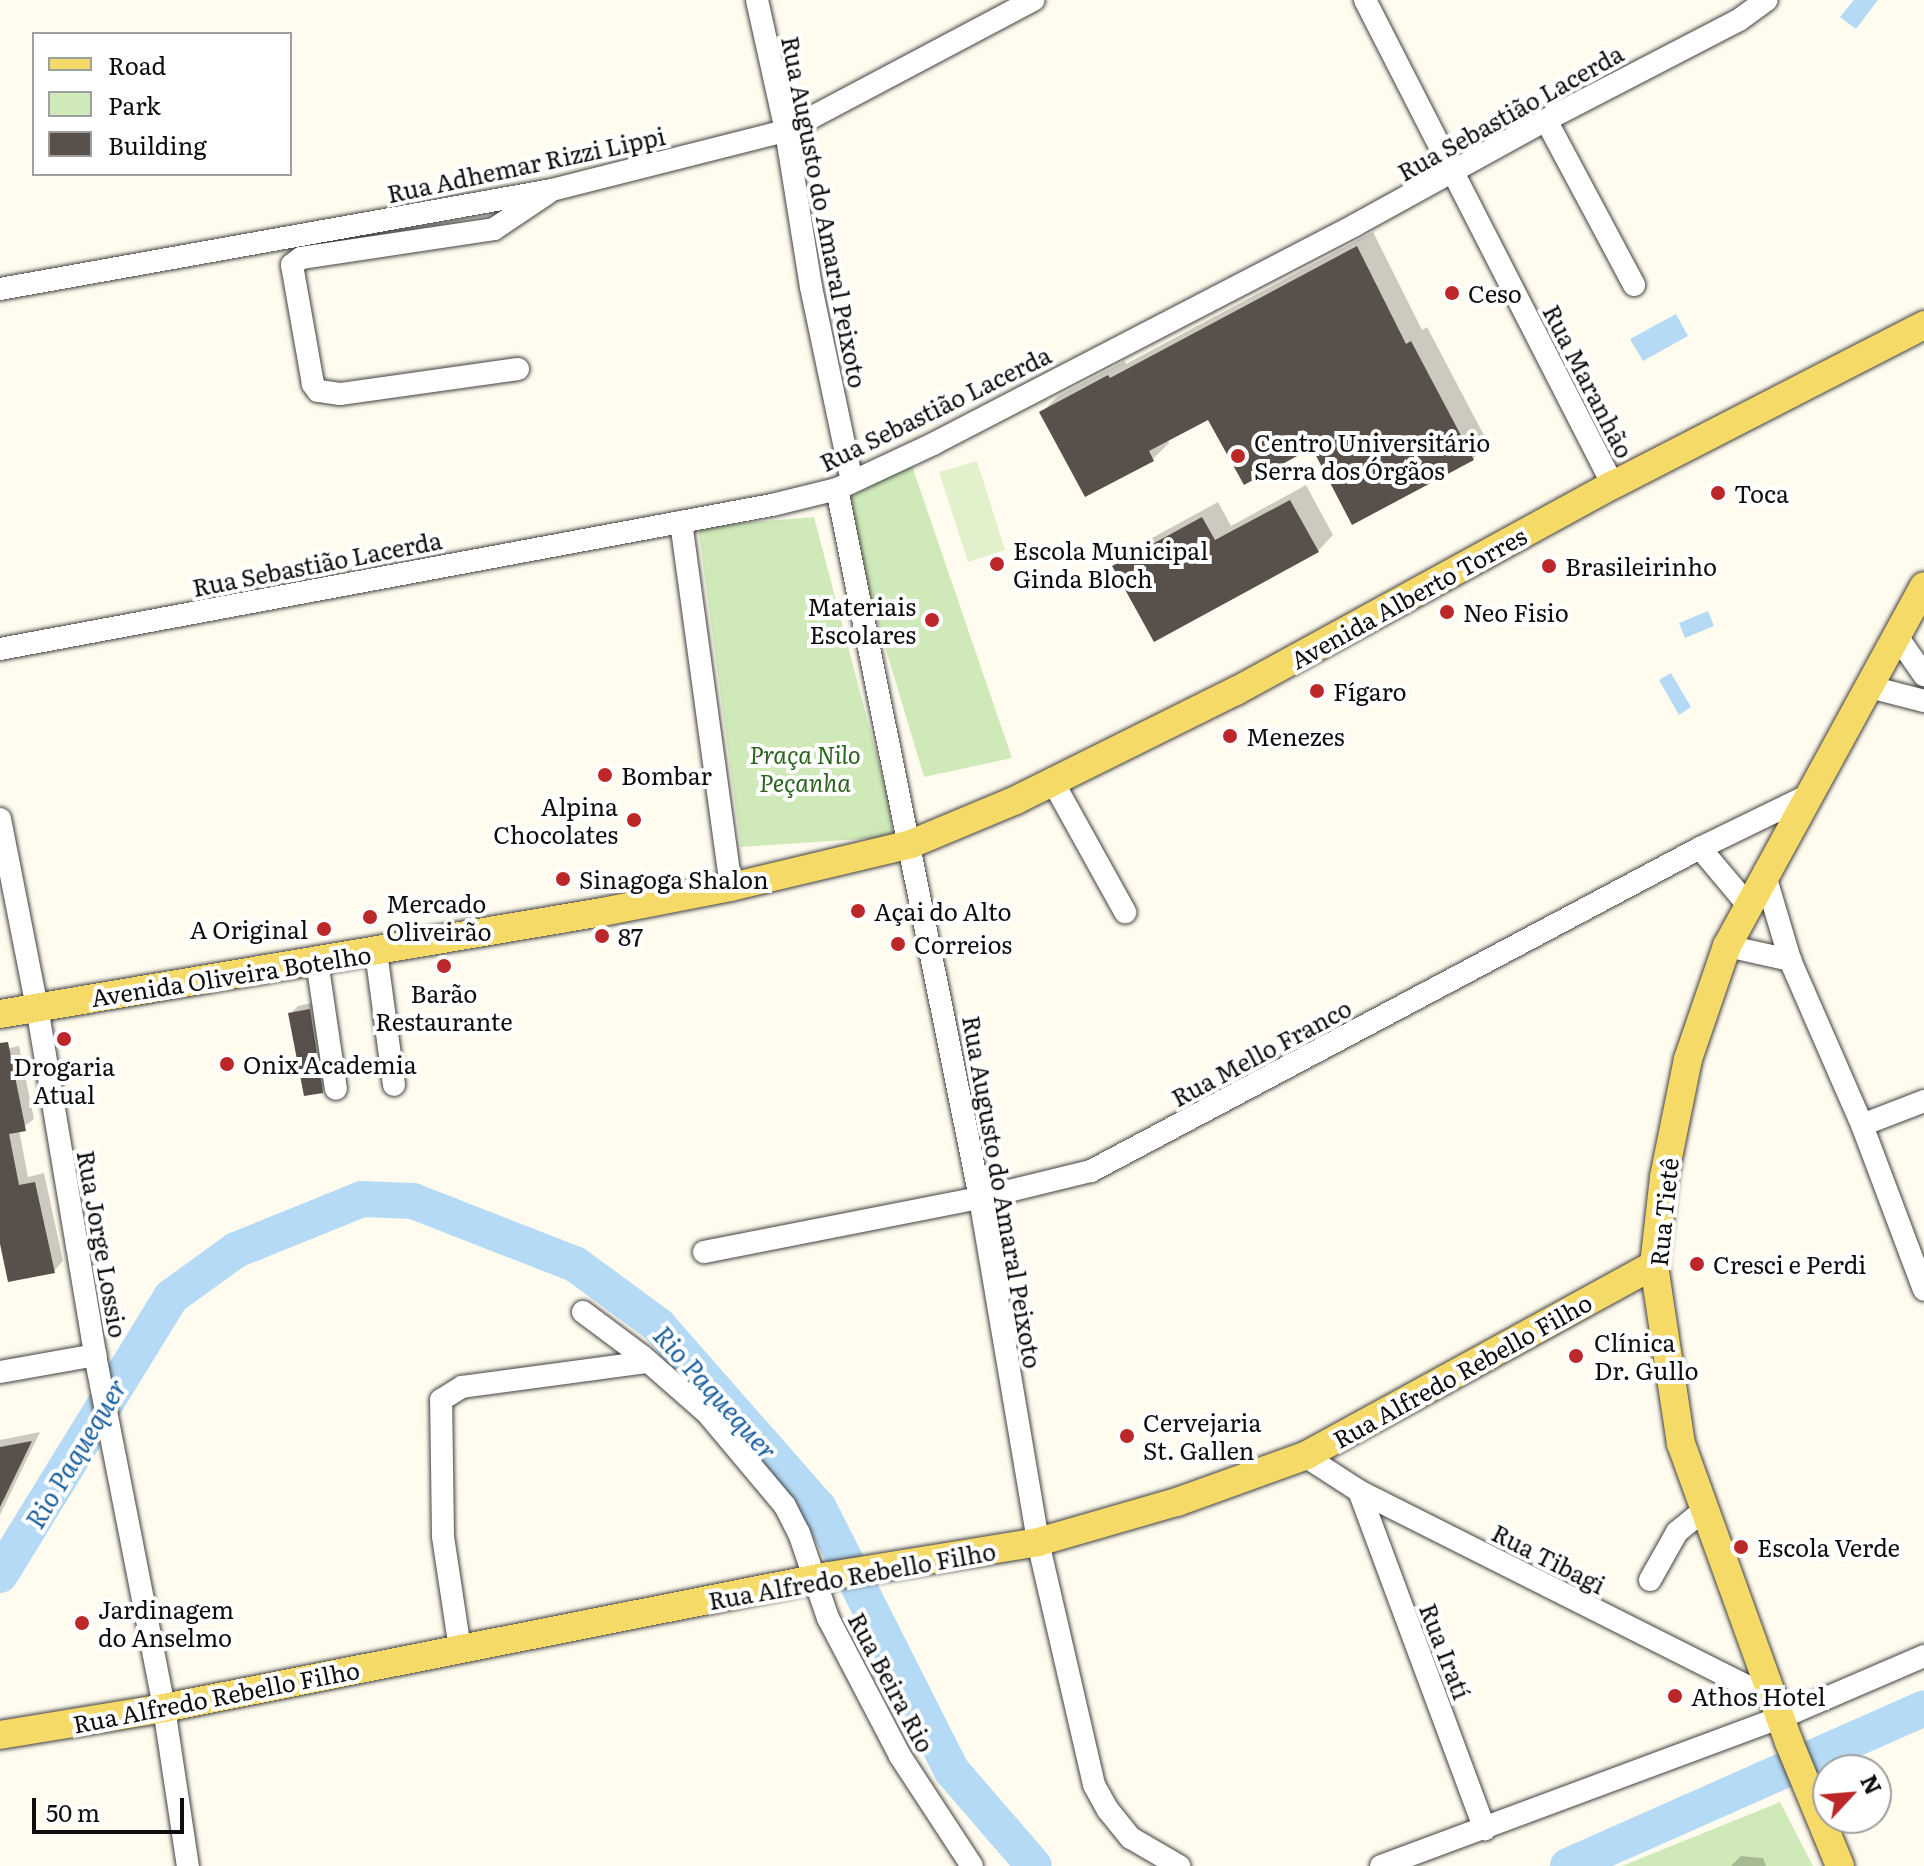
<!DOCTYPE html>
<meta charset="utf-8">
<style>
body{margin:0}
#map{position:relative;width:1924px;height:1866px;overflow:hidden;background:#fffcef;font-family:Literata,serif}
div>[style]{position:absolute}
.green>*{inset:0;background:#d0e9b9}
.pitch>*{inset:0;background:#e2f0cb}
.water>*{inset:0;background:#b5daf5}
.shadow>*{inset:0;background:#0003}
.river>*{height:36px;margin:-18px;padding:0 18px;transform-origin:18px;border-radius:18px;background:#b5daf5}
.building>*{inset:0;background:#57504b}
.roads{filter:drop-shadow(0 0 2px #414141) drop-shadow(0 0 2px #414141)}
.minor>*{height:22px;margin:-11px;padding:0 11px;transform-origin:11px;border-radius:11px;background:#fff}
.major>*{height:28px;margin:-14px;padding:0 14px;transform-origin:14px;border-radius:14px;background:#f6da68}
.dots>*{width:22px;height:22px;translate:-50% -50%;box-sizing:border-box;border:4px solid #fff;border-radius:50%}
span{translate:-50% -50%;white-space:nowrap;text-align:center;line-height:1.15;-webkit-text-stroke:8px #fff;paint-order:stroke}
.street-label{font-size:24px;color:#0e0e0e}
.poi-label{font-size:24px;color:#0e0e0e}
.left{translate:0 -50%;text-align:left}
.right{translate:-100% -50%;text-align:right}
.park-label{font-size:24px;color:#2b651f;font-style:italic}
.water-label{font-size:26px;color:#195e9e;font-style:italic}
.legend{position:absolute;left:32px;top:32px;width:260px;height:144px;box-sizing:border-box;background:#fff;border:2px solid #9f9f9f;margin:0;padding:10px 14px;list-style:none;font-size:24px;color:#0e0e0e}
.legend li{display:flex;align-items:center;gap:16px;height:40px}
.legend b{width:40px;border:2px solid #9f9f9f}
.north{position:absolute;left:1812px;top:1754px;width:80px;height:80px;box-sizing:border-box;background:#fff;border:2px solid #9f9f9f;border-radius:50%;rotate:64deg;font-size:22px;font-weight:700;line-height:32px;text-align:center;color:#0e0e0e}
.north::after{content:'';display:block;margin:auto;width:28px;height:36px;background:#bc2829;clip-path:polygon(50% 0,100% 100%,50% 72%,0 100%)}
.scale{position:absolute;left:32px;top:1798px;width:152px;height:36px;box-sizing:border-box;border:4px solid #0e0e0e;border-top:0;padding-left:10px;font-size:24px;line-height:28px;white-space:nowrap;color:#0e0e0e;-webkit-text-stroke:6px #fff;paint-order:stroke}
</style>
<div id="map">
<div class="green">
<div style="clip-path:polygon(911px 463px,1012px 758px,924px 777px,842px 502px)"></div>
<div style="clip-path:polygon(814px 517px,889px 802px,893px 837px,741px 847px,698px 527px)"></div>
<div style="clip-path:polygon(1780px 1802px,1813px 1866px,1622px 1866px)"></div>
</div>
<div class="pitch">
<div style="clip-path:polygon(977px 461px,1005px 550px,968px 562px,939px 472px)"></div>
</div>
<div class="water">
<div style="clip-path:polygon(1854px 0,1878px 0,1856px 29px,1840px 17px)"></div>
<div style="clip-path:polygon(1676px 314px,1688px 336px,1643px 361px,1630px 339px)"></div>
<div style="clip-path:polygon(1708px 611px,1714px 626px,1685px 638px,1679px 623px)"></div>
<div style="clip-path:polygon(1671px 673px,1691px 707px,1679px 715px,1659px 680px)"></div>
</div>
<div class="shadow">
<div style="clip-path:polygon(1373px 232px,1422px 330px,1427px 327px,1488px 443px,1473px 459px,1312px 445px,1209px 418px,1167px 440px,1169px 443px,1153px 459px,1042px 412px,1058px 396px,1125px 361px,1126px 364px)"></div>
<div style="clip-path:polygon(1306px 485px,1333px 535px,1318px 551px,1115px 566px,1130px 550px,1218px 502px,1231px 526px)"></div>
<div style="clip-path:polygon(317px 1002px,329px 1083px,322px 1091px,291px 1013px,298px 1006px)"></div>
<div style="clip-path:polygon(19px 1046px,34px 1119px,19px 1130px,28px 1177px,44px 1173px,63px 1261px,54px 1271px,0 1234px,0 1050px)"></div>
<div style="clip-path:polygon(40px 1432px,0 1515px,0 1440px)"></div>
<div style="clip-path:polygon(1741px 1856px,1763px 1858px,1766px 1866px,1731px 1866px)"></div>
</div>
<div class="river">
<div style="left:0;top:1575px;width:326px;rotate:-58.4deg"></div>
<div style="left:171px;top:1297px;width:80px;rotate:-35.9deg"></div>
<div style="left:236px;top:1250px;width:136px;rotate:-22deg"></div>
<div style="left:362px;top:1199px;width:51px;rotate:2.2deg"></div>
<div style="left:413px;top:1201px;width:174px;rotate:21.3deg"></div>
<div style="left:575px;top:1264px;width:103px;rotate:36.3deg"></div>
<div style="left:658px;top:1325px;width:244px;rotate:48.7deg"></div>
<div style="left:819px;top:1508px;width:295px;rotate:63.2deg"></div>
<div style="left:952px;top:1771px;width:125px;rotate:49.2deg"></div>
<div style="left:1568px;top:1866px;width:389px;rotate:-23.9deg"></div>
</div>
<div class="building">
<div style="clip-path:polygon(1357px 246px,1406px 344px,1411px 341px,1474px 460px,1352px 525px,1312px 448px,1244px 485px,1208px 420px,1149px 451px,1154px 461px,1085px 497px,1039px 412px,1108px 375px,1110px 378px)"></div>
<div style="clip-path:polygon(1290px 500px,1319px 552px,1154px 642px,1112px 566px,1202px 517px,1215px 540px)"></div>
<div style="clip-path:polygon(310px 1009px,323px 1093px,304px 1096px,288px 1013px)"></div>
<div style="clip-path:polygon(8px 1042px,26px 1131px,9px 1134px,19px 1185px,35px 1182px,55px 1273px,8px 1282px,0 1244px,0 1043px)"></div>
<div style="clip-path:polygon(32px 1441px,0 1507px,0 1447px)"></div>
</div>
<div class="roads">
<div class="minor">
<div style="left:757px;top:0;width:134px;rotate:77.5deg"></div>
<div style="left:786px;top:131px;width:158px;rotate:80.9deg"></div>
<div style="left:811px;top:287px;width:198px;rotate:78.1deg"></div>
<div style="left:1365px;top:0;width:545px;rotate:62.92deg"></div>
<div style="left:1546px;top:120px;width:187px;rotate:61.9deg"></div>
<div style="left:0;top:289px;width:561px;rotate:-10.17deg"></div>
<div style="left:552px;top:190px;width:241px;rotate:-14.2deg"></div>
<div style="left:786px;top:131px;width:280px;rotate:-27.9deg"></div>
<div style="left:518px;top:369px;width:180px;rotate:172deg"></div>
<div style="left:340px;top:394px;width:22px;rotate:-172deg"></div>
<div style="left:318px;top:391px;width:9px;rotate:-126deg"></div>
<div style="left:313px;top:384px;width:121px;rotate:-100deg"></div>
<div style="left:292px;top:265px;width:11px;rotate:-38deg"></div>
<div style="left:301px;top:258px;width:195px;rotate:-8.5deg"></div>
<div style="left:494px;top:229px;width:65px;rotate:-33.7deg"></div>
<div style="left:837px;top:489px;width:723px;rotate:78.6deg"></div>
<div style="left:980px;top:1198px;width:349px;rotate:80.4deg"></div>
<div style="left:1038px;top:1542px;width:249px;rotate:77deg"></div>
<div style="left:1094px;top:1785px;width:29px;rotate:61deg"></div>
<div style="left:1108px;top:1810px;width:36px;rotate:51deg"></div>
<div style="left:1131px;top:1838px;width:56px;rotate:30.3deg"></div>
<div style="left:681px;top:522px;width:368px;rotate:82.2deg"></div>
<div style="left:1896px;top:635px;width:49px;rotate:55deg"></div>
<div style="left:0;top:649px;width:785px;rotate:-10.57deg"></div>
<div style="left:772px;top:505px;width:67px;rotate:-13.8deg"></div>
<div style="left:837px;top:489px;width:108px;rotate:-25.1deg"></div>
<div style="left:935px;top:443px;width:473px;rotate:-27.4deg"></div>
<div style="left:1355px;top:225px;width:218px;rotate:-28.8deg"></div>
<div style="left:1546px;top:120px;width:217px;rotate:-27.4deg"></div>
<div style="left:1739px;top:20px;width:34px;rotate:-36deg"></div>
<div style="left:1870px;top:687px;width:56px;rotate:14.5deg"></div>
<div style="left:1053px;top:782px;width:149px;rotate:61deg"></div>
<div style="left:0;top:819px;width:192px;rotate:78.9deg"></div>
<div style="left:37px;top:1007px;width:353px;rotate:80.5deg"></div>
<div style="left:95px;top:1355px;width:360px;rotate:78.9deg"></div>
<div style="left:164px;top:1708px;width:160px;rotate:81.4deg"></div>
<div style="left:1700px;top:848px;width:73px;rotate:50deg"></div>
<div style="left:1764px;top:872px;width:92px;rotate:73.5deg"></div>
<div style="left:1790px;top:960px;width:180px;rotate:66.4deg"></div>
<div style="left:1862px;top:1125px;width:176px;rotate:69.4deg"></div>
<div style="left:1727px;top:946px;width:65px;rotate:12.5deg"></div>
<div style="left:376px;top:952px;width:134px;rotate:82.3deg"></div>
<div style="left:317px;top:961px;width:129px;rotate:81.6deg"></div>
<div style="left:1862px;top:1125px;width:66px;rotate:-21.2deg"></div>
<div style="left:704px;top:1252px;width:281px;rotate:-11.1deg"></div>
<div style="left:980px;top:1198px;width:114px;rotate:-13.7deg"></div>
<div style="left:1091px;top:1171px;width:689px;rotate:-27.94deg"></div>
<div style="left:1700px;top:848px;width:119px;rotate:-25.9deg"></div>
<div style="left:583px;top:1312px;width:74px;rotate:36.7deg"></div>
<div style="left:642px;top:1356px;width:86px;rotate:41.2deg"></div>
<div style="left:707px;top:1413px;width:121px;rotate:50deg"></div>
<div style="left:785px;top:1506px;width:30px;rotate:63deg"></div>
<div style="left:799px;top:1533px;width:90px;rotate:71.2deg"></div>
<div style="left:828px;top:1618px;width:156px;rotate:62.4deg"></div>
<div style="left:900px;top:1756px;width:131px;rotate:56.8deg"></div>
<div style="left:0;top:1372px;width:97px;rotate:-10.1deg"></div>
<div style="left:1305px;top:1456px;width:64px;rotate:32.9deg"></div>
<div style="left:1359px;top:1491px;width:463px;rotate:26.7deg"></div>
<div style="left:1359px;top:1491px;width:361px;rotate:69.6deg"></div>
<div style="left:1650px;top:1580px;width:55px;rotate:-60.6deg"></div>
<div style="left:1677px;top:1532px;width:33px;rotate:-39deg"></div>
<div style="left:460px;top:1649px;width:114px;rotate:-98.6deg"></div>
<div style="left:443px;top:1536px;width:136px;rotate:-90.8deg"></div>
<div style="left:441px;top:1400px;width:25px;rotate:-32deg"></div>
<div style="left:462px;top:1387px;width:188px;rotate:-7.7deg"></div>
<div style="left:1381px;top:1866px;width:426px;rotate:-20.4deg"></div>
<div style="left:1780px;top:1718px;width:157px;rotate:-23.3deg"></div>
</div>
<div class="major">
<div style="left:0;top:1014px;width:611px;rotate:-9.62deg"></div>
<div style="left:602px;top:912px;width:131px;rotate:-11deg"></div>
<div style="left:731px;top:887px;width:185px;rotate:-13.4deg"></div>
<div style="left:911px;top:844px;width:114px;rotate:-22.7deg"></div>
<div style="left:1016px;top:800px;width:246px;rotate:-26.4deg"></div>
<div style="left:1236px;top:691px;width:430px;rotate:-28.7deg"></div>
<div style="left:1613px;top:485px;width:350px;rotate:-27.2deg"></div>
<div style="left:0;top:1735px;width:166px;rotate:-9.3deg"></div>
<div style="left:164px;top:1708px;width:678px;rotate:-11.23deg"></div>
<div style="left:829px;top:1576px;width:212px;rotate:-9.2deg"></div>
<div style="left:1038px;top:1542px;width:145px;rotate:-16.1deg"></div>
<div style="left:1177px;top:1502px;width:136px;rotate:-19.8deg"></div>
<div style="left:1305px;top:1456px;width:398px;rotate:-28.7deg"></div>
<div style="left:1840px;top:1866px;width:134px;rotate:-112.4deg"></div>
<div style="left:1789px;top:1742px;width:317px;rotate:-109.9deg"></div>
<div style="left:1681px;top:1444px;width:181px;rotate:-98.6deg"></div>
<div style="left:1654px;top:1265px;width:89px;rotate:-83.5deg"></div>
<div style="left:1664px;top:1177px;width:120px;rotate:-78.5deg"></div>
<div style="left:1688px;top:1059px;width:120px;rotate:-71deg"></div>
<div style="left:1727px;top:946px;width:410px;rotate:-61.3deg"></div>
</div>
</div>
<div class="dots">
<div style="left:1452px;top:293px;background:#bc2829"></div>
<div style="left:1238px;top:456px;background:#bc2829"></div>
<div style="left:1718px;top:493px;background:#bc2829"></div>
<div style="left:997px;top:564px;background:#bc2829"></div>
<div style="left:1549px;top:566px;background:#bc2829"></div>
<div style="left:1447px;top:612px;background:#bc2829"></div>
<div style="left:932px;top:620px;background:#bc2829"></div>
<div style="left:1317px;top:691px;background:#bc2829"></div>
<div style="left:1230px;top:736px;background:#bc2829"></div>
<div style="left:605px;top:775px;background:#bc2829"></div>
<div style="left:634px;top:820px;background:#bc2829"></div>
<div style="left:563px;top:879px;background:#bc2829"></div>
<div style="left:858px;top:911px;background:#bc2829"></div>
<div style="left:370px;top:917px;background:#bc2829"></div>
<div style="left:324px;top:929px;background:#bc2829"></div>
<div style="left:602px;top:936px;background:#bc2829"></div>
<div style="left:898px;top:944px;background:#bc2829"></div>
<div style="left:444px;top:966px;background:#bc2829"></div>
<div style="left:64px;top:1039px;background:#bc2829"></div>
<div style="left:227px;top:1064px;background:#bc2829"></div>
<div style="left:1697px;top:1264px;background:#bc2829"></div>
<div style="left:1576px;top:1356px;background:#bc2829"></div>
<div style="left:1127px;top:1436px;background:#bc2829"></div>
<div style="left:1741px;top:1547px;background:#bc2829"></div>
<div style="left:82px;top:1623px;background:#bc2829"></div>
<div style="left:1675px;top:1696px;background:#bc2829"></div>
</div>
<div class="street-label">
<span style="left:1510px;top:112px;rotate:-29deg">Rua Sebastião Lacerda</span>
<span style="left:526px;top:164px;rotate:-12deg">Rua Adhemar Rizzi Lippi</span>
<span style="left:825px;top:212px;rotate:79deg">Rua Augusto do Amaral Peixoto</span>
<span style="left:1589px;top:381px;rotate:63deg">Rua Maranhão</span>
<span style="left:935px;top:408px;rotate:-26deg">Rua Sebastião Lacerda</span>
<span style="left:317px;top:563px;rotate:-11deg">Rua Sebastião Lacerda</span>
<span style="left:1408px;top:597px;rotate:-29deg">Avenida Alberto Torres</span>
<span style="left:231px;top:975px;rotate:-9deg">Avenida Oliveira Botelho</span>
<span style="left:1261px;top:1052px;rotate:-28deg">Rua Mello Franco</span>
<span style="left:1003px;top:1192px;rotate:80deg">Rua Augusto do Amaral Peixoto</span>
<span style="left:1663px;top:1212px;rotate:-84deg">Rua Tietê</span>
<span style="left:103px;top:1244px;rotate:80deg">Rua Jorge Lossio</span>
<span style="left:1462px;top:1370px;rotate:-29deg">Rua Alfredo Rebello Filho</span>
<span style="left:1549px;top:1558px;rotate:27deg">Rua Tibagi</span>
<span style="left:852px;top:1575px;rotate:-10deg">Rua Alfredo Rebello Filho</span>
<span style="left:1446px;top:1651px;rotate:69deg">Rua Iratí</span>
<span style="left:892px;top:1682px;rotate:62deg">Rua Beira Rio</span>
<span style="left:216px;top:1696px;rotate:-11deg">Rua Alfredo Rebello Filho</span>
</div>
<div class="poi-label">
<span class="left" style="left:1468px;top:293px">Ceso</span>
<span class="left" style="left:1254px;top:456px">Centro Universitário<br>Serra dos Órgãos</span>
<span class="left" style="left:1734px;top:493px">Toca</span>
<span class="left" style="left:1013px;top:564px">Escola Municipal<br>Ginda Bloch</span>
<span class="left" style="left:1565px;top:566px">Brasileirinho</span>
<span class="right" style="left:916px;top:620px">Materiais<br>Escolares</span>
<span class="left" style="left:1463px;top:612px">Neo Fisio</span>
<span class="left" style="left:1333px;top:691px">Fígaro</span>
<span class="left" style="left:1246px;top:736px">Menezes</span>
<span class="left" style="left:621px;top:775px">Bombar</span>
<span class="right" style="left:618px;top:820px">Alpina<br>Chocolates</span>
<span class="left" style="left:579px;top:879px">Sinagoga Shalon</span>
<span class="left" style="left:386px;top:917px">Mercado<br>Oliveirão</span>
<span class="left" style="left:874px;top:911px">Açai do Alto</span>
<span class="right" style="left:308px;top:929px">A Original</span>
<span class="left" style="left:618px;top:936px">87</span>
<span class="left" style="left:914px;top:944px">Correios</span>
<span style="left:444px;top:1007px">Barão<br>Restaurante</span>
<span class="left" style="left:243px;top:1064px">Onix Academia</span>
<span style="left:64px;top:1080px">Drogaria<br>Atual</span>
<span class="left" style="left:1713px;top:1264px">Cresci e Perdi</span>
<span class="left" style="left:1594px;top:1356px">Clínica<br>Dr. Gullo</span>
<span class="left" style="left:1143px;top:1436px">Cervejaria<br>St. Gallen</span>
<span class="left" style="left:1757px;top:1547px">Escola Verde</span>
<span class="left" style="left:98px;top:1623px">Jardinagem<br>do Anselmo</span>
<span class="left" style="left:1691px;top:1696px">Athos Hotel</span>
</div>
<div class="park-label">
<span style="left:805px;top:768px">Praça Nilo<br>Peçanha</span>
</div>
<div class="water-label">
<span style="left:716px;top:1392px;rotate:48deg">Rio Paquequer</span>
<span style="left:75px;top:1453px;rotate:-59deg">Rio Paquequer</span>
</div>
<ul class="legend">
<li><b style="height:10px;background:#f6da68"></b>Road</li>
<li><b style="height:22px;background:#d0e9b9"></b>Park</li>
<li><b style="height:22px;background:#57504b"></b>Building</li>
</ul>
<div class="north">N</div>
<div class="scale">50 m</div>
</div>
